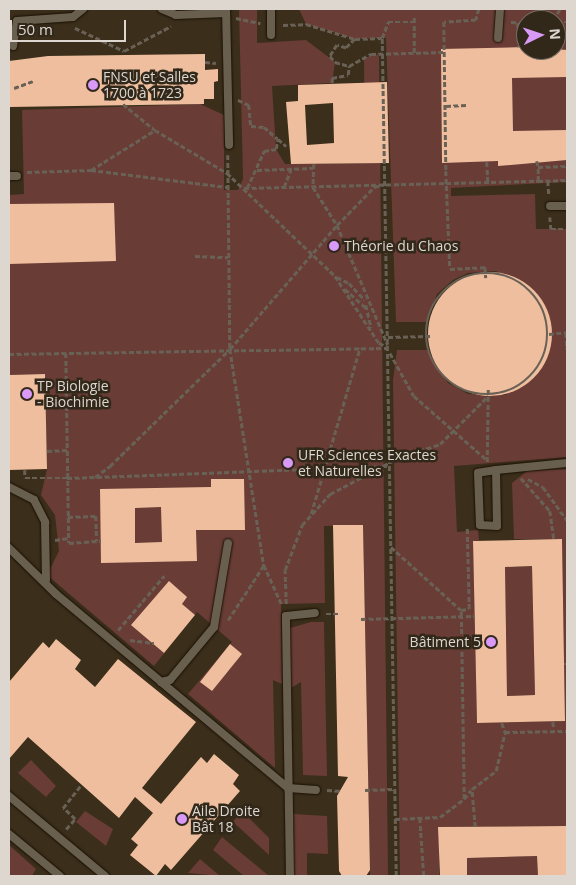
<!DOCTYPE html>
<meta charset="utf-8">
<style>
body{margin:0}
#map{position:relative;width:576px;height:885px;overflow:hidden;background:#31281a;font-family:"Open Sans",sans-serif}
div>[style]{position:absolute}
.built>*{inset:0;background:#3b2e1a}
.green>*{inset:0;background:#693c36}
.building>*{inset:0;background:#efbe9f}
.round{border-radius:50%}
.path>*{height:2.5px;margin-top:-1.25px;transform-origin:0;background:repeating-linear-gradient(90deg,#696155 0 5px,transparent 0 7.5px)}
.path>.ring{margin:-1.25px;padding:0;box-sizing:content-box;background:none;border:2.5px solid #696155;border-radius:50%}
.roads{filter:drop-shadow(0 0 1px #191004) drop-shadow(0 0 1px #191004)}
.service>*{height:8px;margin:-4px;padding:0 4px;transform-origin:4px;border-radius:4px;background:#695f4f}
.path-bridge>*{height:2.5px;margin-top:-1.25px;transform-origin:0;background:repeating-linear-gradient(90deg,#696155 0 5px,transparent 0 7.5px)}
.dots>*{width:14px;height:14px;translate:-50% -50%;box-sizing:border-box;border:2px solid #31281a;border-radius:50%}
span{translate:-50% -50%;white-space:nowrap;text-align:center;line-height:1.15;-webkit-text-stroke:5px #31281a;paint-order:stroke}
.poi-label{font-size:14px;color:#ddd7cf}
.left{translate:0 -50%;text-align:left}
.right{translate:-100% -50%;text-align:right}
.frame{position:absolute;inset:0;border:10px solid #ddd7cf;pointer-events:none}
.north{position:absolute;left:516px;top:10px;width:50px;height:50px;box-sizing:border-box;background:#31281a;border:1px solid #766e62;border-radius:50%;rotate:86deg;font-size:14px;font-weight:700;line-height:20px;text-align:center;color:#ddd7cf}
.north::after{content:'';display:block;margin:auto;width:18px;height:22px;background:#d99af7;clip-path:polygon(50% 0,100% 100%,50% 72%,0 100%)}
.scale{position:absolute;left:10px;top:20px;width:116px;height:22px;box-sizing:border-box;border:2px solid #ddd7cf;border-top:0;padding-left:6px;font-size:15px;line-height:18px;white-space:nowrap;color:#ddd7cf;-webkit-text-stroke:4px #31281a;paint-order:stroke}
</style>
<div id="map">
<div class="built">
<div style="clip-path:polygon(evenodd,9px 9px,567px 9px,567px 876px,9px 876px,9px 9px,526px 20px,556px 20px,556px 50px,526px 50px,526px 20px)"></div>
</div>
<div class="green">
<div style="clip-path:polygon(239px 9px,257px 9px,257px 43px,306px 40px,335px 62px,332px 83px,272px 86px,276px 149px,285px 164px,365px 163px,364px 58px,379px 54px,388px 876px,370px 876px,363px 525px,324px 526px,325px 603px,281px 604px,282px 684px,273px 680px,275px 768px,188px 694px,232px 642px,197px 612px,154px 666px,47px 575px,59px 551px,55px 515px,41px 495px,47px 469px,45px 374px,9px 375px,9px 195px,24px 194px,22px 110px,200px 104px,224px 115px,224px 190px,238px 190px,243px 179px)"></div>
<div style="clip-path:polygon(evenodd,299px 9px,567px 9px,567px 182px,451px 188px,451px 196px,535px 194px,536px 229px,567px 229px,567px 457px,454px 466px,457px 532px,478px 530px,479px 540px,473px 541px,477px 723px,565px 721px,562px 540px,514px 539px,512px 483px,527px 471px,567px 469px,567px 837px,567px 826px,439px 827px,439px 876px,400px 876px,393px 380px,397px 350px,428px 350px,448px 383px,468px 394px,505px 395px,540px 370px,550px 345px,550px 321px,530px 287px,496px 271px,468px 273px,453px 280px,437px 294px,427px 322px,396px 322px,386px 38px,355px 39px,306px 24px,299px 9px,526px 20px,556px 20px,556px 50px,526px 50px,526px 20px)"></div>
<div style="clip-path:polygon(532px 566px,535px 695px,507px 696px,505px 567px)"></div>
<div style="clip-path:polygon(311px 622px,324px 622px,327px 776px,303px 775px,301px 682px,291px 688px,290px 628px)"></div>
<div style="clip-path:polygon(31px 760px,56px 786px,46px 797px,18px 773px)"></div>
<div style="clip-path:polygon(85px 811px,113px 829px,106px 846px,76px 822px)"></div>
<div style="clip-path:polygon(242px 811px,269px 838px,269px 855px,233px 822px)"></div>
<div style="clip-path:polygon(293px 814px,327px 816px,328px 854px,307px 853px,307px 876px,294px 876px)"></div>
<div style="clip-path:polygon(222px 837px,269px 876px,244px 876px,213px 850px)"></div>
<div style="clip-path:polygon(9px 845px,36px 869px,32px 876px,9px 876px)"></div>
<div style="clip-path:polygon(537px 856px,538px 876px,467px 876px,467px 858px)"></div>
<div style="clip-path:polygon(200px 859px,220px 876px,188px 873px)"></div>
</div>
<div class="building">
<div style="clip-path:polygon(526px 47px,567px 50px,567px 77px,512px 78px,513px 131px,567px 130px,567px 160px,498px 166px,498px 161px,442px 163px,441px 49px)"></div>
<div style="clip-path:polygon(205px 54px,205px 70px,218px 69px,218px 81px,214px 82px,214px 99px,204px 99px,204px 104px,9px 107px,9px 61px,48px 56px)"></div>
<div style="clip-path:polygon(evenodd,387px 82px,389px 163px,291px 164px,286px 102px,298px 101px,298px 85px,387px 82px,333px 103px,334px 143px,307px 145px,305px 105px,333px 103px)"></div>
<div style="clip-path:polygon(114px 203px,116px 261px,9px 264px,9px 204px)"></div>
<div class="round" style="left:428px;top:272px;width:124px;height:124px"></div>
<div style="clip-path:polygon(45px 374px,47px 469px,9px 470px,9px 375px)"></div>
<div style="clip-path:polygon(evenodd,211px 479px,244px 479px,245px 530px,196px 530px,197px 561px,101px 563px,100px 489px,211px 487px,211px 479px,161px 507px,162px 542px,135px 543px,135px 508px,161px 507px)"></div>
<div style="clip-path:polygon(333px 525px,363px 525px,370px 870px,366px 876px,342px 876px,339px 871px,337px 796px,348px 777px,338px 776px)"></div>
<div style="clip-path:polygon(evenodd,562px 539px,565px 721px,477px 723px,473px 541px,562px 539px,532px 566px,535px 695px,507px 696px,505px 567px,532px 566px)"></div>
<div style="clip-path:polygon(169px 581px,187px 597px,182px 604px,195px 615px,164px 653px,131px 625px)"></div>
<div style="clip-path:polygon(56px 639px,81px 660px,75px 669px,95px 687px,118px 659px,196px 722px,142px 788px,161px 804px,201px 757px,207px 763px,214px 754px,239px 775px,233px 784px,240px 791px,171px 870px,165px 864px,156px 876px,130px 855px,138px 845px,131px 839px,153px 813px,135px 797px,119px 818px,28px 737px,9px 759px,9px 682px,43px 642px,49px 648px)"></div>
<div style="clip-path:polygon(230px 644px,242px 654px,212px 691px,200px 682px)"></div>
<div style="clip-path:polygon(567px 826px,567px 876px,538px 876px,537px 856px,467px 858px,467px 876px,440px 876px,438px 827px)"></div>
</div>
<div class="path">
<div style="left:479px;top:9px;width:11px;rotate:105deg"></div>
<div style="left:476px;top:20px;width:32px;rotate:176deg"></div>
<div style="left:444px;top:22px;width:149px;rotate:89.2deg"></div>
<div style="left:446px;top:171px;width:98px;rotate:87.7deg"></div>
<div style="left:450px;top:269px;width:35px;rotate:-3deg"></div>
<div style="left:485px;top:267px;width:11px;rotate:85deg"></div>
<div style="left:236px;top:18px;width:25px;rotate:12deg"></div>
<div style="left:553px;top:20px;width:13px;rotate:-58deg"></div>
<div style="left:511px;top:22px;width:15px;rotate:4deg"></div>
<div style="left:556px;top:22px;width:11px"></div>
<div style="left:518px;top:23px;width:24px;rotate:88deg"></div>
<div style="left:283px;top:25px;width:23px;rotate:-2deg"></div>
<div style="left:306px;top:24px;width:51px;rotate:17deg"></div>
<div style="left:355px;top:39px;width:27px;rotate:-2deg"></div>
<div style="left:75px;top:28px;width:54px;rotate:25.1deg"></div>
<div style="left:124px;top:51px;width:53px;rotate:-28deg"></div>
<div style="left:355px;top:39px;width:13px;rotate:135deg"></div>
<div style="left:346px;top:48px;width:9px;rotate:-162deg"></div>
<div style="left:337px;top:45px;width:13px;rotate:122deg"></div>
<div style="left:330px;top:56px;width:8px;rotate:50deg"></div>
<div style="left:335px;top:62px;width:15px;rotate:16deg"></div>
<div style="left:349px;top:66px;width:25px;rotate:-29deg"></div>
<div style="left:371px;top:54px;width:74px;rotate:-1.5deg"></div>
<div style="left:414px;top:53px;width:37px;rotate:-90deg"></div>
<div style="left:205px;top:62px;width:11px;rotate:5deg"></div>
<div style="left:332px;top:83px;width:5px;rotate:-90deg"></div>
<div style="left:332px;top:78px;width:16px;rotate:-11deg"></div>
<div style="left:348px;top:75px;width:9px;rotate:-84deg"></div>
<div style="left:14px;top:88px;width:20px;rotate:-20deg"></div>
<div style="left:238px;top:100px;width:12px;rotate:24deg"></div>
<div style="left:249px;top:105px;width:21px;rotate:85deg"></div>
<div style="left:251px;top:126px;width:13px;rotate:4deg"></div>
<div style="left:264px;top:127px;width:18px;rotate:41deg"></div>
<div style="left:123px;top:104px;width:41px;rotate:39.1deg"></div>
<div style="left:446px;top:106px;width:20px;rotate:-3deg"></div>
<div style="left:228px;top:155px;width:194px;rotate:89.4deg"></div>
<div style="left:230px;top:349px;width:219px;rotate:81.1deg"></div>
<div style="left:264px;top:565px;width:44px;rotate:65.8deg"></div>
<div style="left:537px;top:161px;width:6px;rotate:81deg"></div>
<div style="left:487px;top:162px;width:21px;rotate:87deg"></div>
<div style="left:314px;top:164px;width:23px;rotate:92deg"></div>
<div style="left:313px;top:187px;width:45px;rotate:57.7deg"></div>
<div style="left:337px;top:225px;width:130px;rotate:67deg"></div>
<div style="left:91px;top:170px;width:75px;rotate:-32deg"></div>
<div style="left:155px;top:130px;width:84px;rotate:30.8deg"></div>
<div style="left:227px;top:173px;width:149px;rotate:43.6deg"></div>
<div style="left:335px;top:276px;width:80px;rotate:56.7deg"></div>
<div style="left:379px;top:343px;width:10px;rotate:24deg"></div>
<div style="left:257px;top:170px;width:56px;rotate:-2deg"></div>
<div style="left:27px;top:172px;width:64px;rotate:-1.8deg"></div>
<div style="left:91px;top:170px;width:137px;rotate:7.1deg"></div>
<div style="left:538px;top:181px;width:29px;rotate:-2deg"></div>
<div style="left:548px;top:181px;width:13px;rotate:86deg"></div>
<div style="left:284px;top:187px;width:19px;rotate:-69deg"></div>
<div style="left:244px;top:188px;width:294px;rotate:-1.4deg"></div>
<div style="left:538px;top:181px;width:14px;rotate:-90deg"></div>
<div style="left:538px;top:167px;width:29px;rotate:-2deg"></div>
<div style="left:247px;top:188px;width:41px;rotate:-65.3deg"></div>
<div style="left:264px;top:151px;width:12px;rotate:-9deg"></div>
<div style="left:276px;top:149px;width:10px;rotate:-79deg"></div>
<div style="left:278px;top:139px;width:11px;rotate:41deg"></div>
<div style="left:550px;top:217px;width:12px;rotate:85deg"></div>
<div style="left:551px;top:229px;width:16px"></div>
<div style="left:195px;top:256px;width:33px;rotate:2deg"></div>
<div class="ring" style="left:426px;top:273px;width:119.5px;height:119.5px"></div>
<div style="left:337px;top:277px;width:13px;rotate:27deg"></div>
<div style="left:349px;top:283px;width:23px;rotate:47deg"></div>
<div style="left:345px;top:289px;width:28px;rotate:42deg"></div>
<div style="left:366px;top:305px;width:23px;rotate:77deg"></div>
<div style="left:566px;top:333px;width:16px;rotate:86deg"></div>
<div style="left:549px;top:334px;width:18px;rotate:-6deg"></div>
<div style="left:66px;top:353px;width:190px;rotate:89.1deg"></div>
<div style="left:69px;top:543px;width:32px;rotate:-4deg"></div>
<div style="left:390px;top:353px;width:49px;rotate:60.8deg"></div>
<div style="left:414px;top:396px;width:97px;rotate:41.2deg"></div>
<div style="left:9px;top:354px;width:378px;rotate:-0.9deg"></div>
<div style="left:47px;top:451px;width:20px;rotate:-3deg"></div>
<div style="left:487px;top:462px;width:73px;rotate:-89.2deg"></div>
<div style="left:25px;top:470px;width:8px;rotate:90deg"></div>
<div style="left:25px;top:478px;width:42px"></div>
<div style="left:67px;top:478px;width:28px;rotate:-2deg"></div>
<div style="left:95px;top:477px;width:19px;rotate:-36deg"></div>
<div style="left:110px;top:466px;width:168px;rotate:-44.3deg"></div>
<div style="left:230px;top:349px;width:164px;rotate:-49.2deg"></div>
<div style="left:337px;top:225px;width:53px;rotate:-45.8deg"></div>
<div style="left:374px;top:187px;width:11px;rotate:-15deg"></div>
<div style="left:97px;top:477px;width:292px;rotate:-2.2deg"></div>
<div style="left:521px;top:478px;width:44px;rotate:48.7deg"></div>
<div style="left:550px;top:511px;width:28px;rotate:82deg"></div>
<div style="left:528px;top:479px;width:17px;rotate:28deg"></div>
<div style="left:543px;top:487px;width:41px;rotate:54deg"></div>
<div style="left:311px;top:514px;width:173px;rotate:-73.6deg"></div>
<div style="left:68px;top:517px;width:28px;rotate:-2deg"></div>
<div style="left:96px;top:516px;width:25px;rotate:88deg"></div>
<div style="left:55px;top:540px;width:14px;rotate:-8deg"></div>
<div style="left:391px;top:547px;width:94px;rotate:42deg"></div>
<div style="left:286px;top:604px;width:34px;rotate:-92deg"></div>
<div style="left:285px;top:570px;width:48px;rotate:-69.3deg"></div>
<div style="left:302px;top:525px;width:42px;rotate:-47.9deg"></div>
<div style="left:330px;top:494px;width:77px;rotate:-27.9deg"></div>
<div style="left:398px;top:458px;width:44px;rotate:-18.4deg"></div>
<div style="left:440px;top:444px;width:68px;rotate:-45deg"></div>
<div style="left:326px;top:614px;width:12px"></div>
<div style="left:361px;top:619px;width:114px;rotate:-1.5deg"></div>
<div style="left:228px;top:620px;width:66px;rotate:-56.8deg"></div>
<div style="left:118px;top:630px;width:71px;rotate:-49.6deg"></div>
<div style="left:130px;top:640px;width:24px;rotate:7deg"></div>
<div style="left:564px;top:664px;width:3px"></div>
<div style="left:553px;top:722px;width:7px;rotate:82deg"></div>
<div style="left:502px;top:723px;width:9px;rotate:72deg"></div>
<div style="left:327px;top:790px;width:14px;rotate:4deg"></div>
<div style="left:365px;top:790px;width:30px;rotate:-2deg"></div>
<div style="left:464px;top:799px;width:11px;rotate:-52deg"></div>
<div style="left:420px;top:818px;width:58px;rotate:86.1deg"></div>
<div style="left:395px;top:819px;width:45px;rotate:-2.5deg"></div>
<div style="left:440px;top:817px;width:30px;rotate:-37deg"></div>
<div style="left:464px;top:799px;width:182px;rotate:-90.9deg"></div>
<div style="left:461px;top:617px;width:7px;rotate:-90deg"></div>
<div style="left:461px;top:610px;width:8px;rotate:-7deg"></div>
<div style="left:469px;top:609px;width:82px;rotate:-91.4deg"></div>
<div style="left:475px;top:827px;width:38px;rotate:-95deg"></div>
<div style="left:472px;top:789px;width:30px;rotate:-37deg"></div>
<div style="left:496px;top:771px;width:40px;rotate:-77deg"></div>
<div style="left:505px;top:732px;width:62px;rotate:-0.9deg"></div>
<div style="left:66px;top:829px;width:13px;rotate:-48deg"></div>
<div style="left:75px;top:819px;width:16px;rotate:-137deg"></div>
<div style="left:63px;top:808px;width:29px;rotate:-52deg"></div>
<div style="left:396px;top:876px;width:838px;rotate:-90.96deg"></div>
<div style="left:382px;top:38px;width:17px;rotate:-69deg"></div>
<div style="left:388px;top:22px;width:25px"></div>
</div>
<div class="roads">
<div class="service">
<div style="left:162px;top:9px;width:15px;rotate:23deg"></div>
<div style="left:176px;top:15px;width:50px;rotate:-2.3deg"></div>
<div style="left:226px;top:9px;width:136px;rotate:88.7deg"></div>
<div style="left:271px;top:35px;width:26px;rotate:-90deg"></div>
<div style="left:498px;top:38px;width:29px;rotate:-86deg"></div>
<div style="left:13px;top:46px;width:25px;rotate:-81deg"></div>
<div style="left:17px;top:21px;width:56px;rotate:-4.1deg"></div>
<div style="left:73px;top:17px;width:13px;rotate:-39deg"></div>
<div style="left:9px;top:176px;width:8px"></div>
<div style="left:550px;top:206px;width:17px"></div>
<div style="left:496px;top:470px;width:18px;rotate:171deg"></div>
<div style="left:478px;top:473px;width:52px;rotate:87.8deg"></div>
<div style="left:480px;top:525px;width:17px;rotate:3deg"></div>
<div style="left:497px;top:526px;width:56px;rotate:-91deg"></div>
<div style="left:496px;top:470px;width:71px;rotate:-5.6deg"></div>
<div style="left:9px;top:487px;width:28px;rotate:27deg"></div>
<div style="left:34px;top:500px;width:25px;rotate:63deg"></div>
<div style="left:45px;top:522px;width:58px;rotate:89deg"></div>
<div style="left:9px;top:548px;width:66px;rotate:44.4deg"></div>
<div style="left:56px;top:594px;width:302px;rotate:39.9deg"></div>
<div style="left:288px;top:788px;width:28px;rotate:4deg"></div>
<div style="left:161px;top:682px;width:9px;rotate:-13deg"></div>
<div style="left:170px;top:680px;width:69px;rotate:-50.3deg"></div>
<div style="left:214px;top:627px;width:85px;rotate:-80.5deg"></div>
<div style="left:9px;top:796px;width:125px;rotate:39.8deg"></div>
<div style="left:9px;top:834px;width:66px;rotate:39.5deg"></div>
<div style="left:290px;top:876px;width:260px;rotate:-90.9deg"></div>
<div style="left:286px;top:616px;width:29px;rotate:-6deg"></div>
</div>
</div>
<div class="path-bridge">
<div style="left:388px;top:337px;width:42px;rotate:-1.4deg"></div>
</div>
<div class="dots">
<div style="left:93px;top:85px;background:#d99af7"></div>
<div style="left:334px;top:246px;background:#d99af7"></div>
<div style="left:27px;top:394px;background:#d99af7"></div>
<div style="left:288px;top:463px;background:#d99af7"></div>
<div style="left:491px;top:642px;background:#d99af7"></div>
<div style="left:182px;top:819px;background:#d99af7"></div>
</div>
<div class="poi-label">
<span class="left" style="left:103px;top:85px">FNSU et Salles<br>1700 à 1723</span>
<span class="left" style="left:344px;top:246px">Théorie du Chaos</span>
<span class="left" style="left:37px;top:394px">TP Biologie<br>- Biochimie</span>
<span class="left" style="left:298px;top:463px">UFR Sciences Exactes<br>et Naturelles</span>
<span class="right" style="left:481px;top:642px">Bâtiment 5</span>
<span class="left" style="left:192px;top:819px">Aile Droite<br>Bât 18</span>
</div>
<div class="frame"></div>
<div class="north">N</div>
<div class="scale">50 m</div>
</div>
